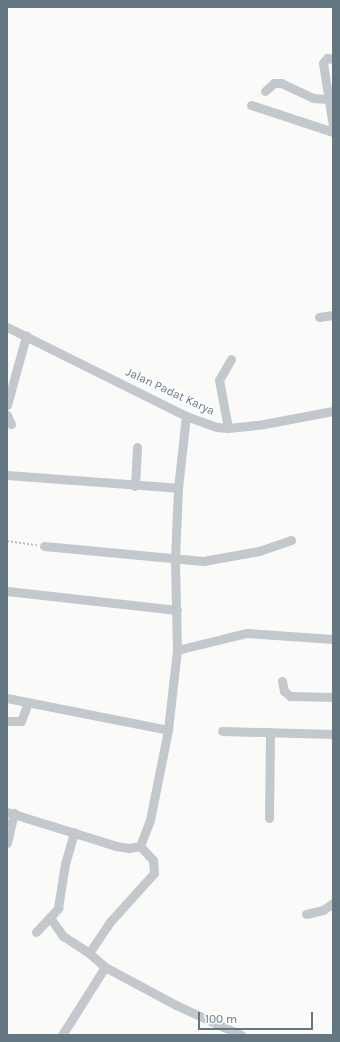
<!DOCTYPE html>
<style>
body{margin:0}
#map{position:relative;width:340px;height:1042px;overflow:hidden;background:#fafaf8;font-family:Karla,sans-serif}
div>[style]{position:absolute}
.path>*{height:1.5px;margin-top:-0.75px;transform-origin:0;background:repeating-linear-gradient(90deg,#bbbfc2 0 2px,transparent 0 4px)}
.minor>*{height:9px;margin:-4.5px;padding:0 4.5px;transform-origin:4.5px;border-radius:4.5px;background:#c3c8cc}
span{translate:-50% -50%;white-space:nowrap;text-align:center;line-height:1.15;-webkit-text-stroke:4px #fff;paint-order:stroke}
.street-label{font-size:12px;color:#657683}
.frame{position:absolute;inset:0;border:8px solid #657683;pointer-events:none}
.scale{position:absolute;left:198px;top:1012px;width:115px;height:18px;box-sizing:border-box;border:2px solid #657683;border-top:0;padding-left:5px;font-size:12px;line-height:14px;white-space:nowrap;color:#657683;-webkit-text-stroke:3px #fff;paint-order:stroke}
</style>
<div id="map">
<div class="path">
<div style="left:7px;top:541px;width:30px;rotate:8deg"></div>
</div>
<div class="minor">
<div style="left:333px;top:59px;width:6px;rotate:-171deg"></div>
<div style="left:327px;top:58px;width:6px;rotate:129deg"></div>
<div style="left:323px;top:63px;width:64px;rotate:81deg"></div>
<div style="left:265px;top:91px;width:12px;rotate:-42deg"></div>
<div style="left:274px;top:83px;width:7px"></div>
<div style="left:281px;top:83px;width:35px;rotate:25deg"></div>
<div style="left:313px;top:98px;width:16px;rotate:4deg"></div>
<div style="left:251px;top:105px;width:86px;rotate:18.2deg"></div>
<div style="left:319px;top:317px;width:14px;rotate:-8deg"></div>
<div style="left:7px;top:327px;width:200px;rotate:26.4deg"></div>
<div style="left:186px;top:416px;width:33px;rotate:20deg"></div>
<div style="left:217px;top:427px;width:11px;rotate:5deg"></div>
<div style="left:228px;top:428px;width:36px;rotate:-6deg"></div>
<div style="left:264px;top:424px;width:70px;rotate:-10.7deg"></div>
<div style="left:7px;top:405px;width:72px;rotate:-74.6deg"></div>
<div style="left:7px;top:415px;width:10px;rotate:66deg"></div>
<div style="left:228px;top:428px;width:49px;rotate:-100.6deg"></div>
<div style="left:219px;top:380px;width:24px;rotate:-60deg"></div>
<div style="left:7px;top:475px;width:171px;rotate:4.3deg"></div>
<div style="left:135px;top:486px;width:39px;rotate:-87deg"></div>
<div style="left:44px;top:546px;width:160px;rotate:5.4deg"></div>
<div style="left:203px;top:561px;width:57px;rotate:-10.1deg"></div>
<div style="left:259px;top:551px;width:34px;rotate:-19deg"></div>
<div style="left:7px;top:591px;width:171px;rotate:6.4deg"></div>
<div style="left:177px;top:650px;width:91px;rotate:-91.3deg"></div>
<div style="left:175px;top:559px;width:71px;rotate:-87.6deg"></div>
<div style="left:178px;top:488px;width:72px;rotate:-83.7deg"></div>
<div style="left:282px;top:681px;width:10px;rotate:79deg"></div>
<div style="left:284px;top:691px;width:8px;rotate:40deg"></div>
<div style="left:290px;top:696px;width:43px;rotate:1.3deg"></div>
<div style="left:7px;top:698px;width:164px;rotate:11.2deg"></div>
<div style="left:7px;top:721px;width:14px"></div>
<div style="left:21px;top:721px;width:19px;rotate:-69deg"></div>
<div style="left:222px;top:731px;width:111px;rotate:1.5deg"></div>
<div style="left:7px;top:812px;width:114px;rotate:17.3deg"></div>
<div style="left:116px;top:846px;width:13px;rotate:9deg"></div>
<div style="left:129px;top:848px;width:11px;rotate:-10deg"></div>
<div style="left:140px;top:846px;width:28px;rotate:-69deg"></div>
<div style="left:150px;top:820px;width:92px;rotate:-78.7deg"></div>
<div style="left:168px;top:730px;width:81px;rotate:-83.6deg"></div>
<div style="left:177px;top:650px;width:72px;rotate:-13.7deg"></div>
<div style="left:247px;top:633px;width:86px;rotate:4deg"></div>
<div style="left:269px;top:818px;width:86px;rotate:-89.3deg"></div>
<div style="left:7px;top:843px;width:31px;rotate:-77deg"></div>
<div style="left:306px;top:914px;width:17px;rotate:-13deg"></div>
<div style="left:323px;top:910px;width:12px;rotate:-35deg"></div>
<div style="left:51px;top:919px;width:21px;rotate:55deg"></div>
<div style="left:63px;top:936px;width:31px;rotate:33deg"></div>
<div style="left:36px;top:932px;width:33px;rotate:-47deg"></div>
<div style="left:58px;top:908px;width:45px;rotate:-81deg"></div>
<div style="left:65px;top:864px;width:33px;rotate:-74deg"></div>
<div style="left:105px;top:967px;width:81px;rotate:28.2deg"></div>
<div style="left:176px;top:1005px;width:72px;rotate:24.8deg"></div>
<div style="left:62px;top:1035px;width:80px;rotate:-57.7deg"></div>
<div style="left:105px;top:967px;width:21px;rotate:-139deg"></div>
<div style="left:89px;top:953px;width:36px;rotate:-56deg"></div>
<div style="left:109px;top:923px;width:67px;rotate:-48deg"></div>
<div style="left:154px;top:873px;width:13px;rotate:-94deg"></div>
<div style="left:153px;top:860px;width:19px;rotate:-133deg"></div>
</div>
<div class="street-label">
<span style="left:170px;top:392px;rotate:25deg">Jalan Padat Karya</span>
</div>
<div class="frame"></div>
<div class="scale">100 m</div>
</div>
